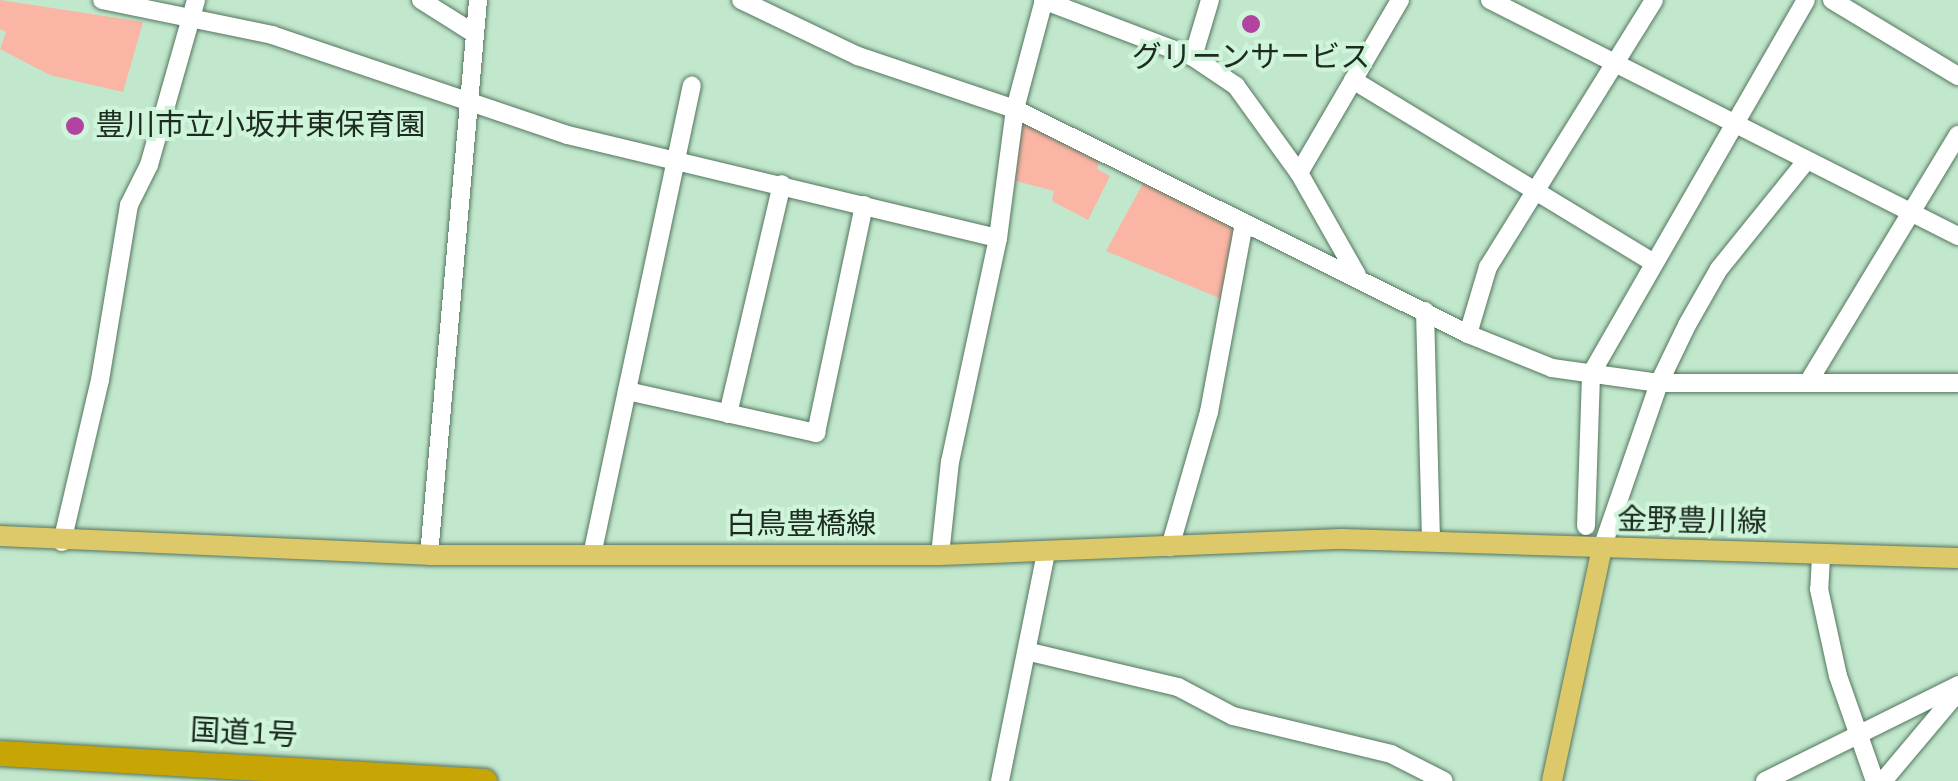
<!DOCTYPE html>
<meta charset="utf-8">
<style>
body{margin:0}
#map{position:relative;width:1958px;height:781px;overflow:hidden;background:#c1e7cc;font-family:"Nunito Sans","Noto Sans JP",sans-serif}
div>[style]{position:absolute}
.green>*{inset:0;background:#fbb5a4}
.roads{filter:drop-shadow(0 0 2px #54765f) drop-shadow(0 0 2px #54765f)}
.minor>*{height:18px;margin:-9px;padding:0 9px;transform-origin:9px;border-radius:9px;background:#fff}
.major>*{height:20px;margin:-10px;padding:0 10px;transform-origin:10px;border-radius:10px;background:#ddc969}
.highway>*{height:25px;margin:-12.5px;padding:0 12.5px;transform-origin:12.5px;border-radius:12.5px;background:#c6a505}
.dots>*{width:28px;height:28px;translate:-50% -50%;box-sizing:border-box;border:5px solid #cef4d9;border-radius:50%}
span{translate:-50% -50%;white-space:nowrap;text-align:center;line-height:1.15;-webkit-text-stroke:8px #cef4d9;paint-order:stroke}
.poi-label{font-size:30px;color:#1d2b21}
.left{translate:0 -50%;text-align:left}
.street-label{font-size:30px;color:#1d2b21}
</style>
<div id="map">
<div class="green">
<div style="clip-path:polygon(0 0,143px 22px,123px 92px,50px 75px,0 49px,6px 32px,0 29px)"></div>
<div style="clip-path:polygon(1024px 119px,1100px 158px,1097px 169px,1110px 176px,1088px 220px,1052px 201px,1054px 191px,1008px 179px)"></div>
<div style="clip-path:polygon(1145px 180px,1235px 225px,1224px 300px,1106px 251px)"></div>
</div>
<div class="roads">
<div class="minor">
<div style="left:102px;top:0;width:174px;rotate:11.6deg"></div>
<div style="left:272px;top:35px;width:312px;rotate:18.7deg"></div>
<div style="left:568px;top:135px;width:442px;rotate:13.5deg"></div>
<div style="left:421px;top:0;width:64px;rotate:32.2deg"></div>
<div style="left:741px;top:0;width:130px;rotate:25.6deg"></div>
<div style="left:858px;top:56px;width:166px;rotate:18.7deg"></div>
<div style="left:1015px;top:109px;width:506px;rotate:26.41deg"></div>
<div style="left:1468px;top:334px;width:91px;rotate:22deg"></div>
<div style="left:1552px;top:368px;width:108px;rotate:8deg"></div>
<div style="left:1659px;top:383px;width:299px"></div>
<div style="left:1043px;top:0;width:160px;rotate:20.8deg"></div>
<div style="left:1193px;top:57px;width:52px;rotate:34deg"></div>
<div style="left:1236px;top:86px;width:107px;rotate:54.1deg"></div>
<div style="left:1299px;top:173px;width:117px;rotate:60.4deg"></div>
<div style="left:1490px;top:0;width:524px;rotate:26.76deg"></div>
<div style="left:1832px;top:0;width:147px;rotate:31.1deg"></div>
<div style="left:1193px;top:57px;width:59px;rotate:-73.4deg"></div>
<div style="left:1353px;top:80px;width:352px;rotate:31.3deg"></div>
<div style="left:1299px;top:173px;width:200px;rotate:-59.7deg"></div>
<div style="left:1425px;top:311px;width:231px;rotate:88.5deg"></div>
<div style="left:1468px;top:334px;width:70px;rotate:-73.4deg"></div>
<div style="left:1488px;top:267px;width:314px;rotate:-58.1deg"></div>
<div style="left:1809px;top:381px;width:288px;rotate:-58.8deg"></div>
<div style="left:627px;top:391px;width:194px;rotate:12.5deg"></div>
<div style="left:816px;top:433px;width:233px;rotate:-78.1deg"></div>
<div style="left:728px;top:414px;width:236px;rotate:-76.8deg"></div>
<div style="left:1586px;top:526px;width:152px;rotate:-88.1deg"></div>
<div style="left:1591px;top:374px;width:431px;rotate:-60.1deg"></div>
<div style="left:62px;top:542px;width:166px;rotate:-76.8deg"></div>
<div style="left:100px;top:380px;width:177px;rotate:-80.6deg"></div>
<div style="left:129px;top:205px;width:45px;rotate:-63.4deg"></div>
<div style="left:149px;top:165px;width:172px;rotate:-74.1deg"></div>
<div style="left:1170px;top:547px;width:141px;rotate:-73.9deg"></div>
<div style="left:1209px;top:412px;width:192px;rotate:-79.5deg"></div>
<div style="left:1602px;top:548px;width:175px;rotate:-70.9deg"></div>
<div style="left:1659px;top:383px;width:64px;rotate:-64.2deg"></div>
<div style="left:1687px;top:325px;width:64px;rotate:-60.3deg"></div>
<div style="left:1719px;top:269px;width:139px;rotate:-51.1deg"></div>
<div style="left:429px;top:555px;width:557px;rotate:-84.95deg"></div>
<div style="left:592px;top:555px;width:480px;rotate:-78deg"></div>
<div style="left:940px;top:555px;width:94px;rotate:-83.9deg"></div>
<div style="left:950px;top:462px;width:229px;rotate:-77.9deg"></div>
<div style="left:998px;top:238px;width:130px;rotate:-82.5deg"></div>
<div style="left:1015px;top:109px;width:113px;rotate:-75.1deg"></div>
<div style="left:1821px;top:556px;width:33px;rotate:93deg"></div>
<div style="left:1819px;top:589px;width:89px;rotate:77.7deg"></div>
<div style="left:1838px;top:676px;width:111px;rotate:70.6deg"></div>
<div style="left:1030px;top:652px;width:152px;rotate:13.3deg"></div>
<div style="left:1178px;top:687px;width:62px;rotate:27.8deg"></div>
<div style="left:1233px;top:716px;width:163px;rotate:13.5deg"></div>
<div style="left:1391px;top:754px;width:59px;rotate:27deg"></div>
<div style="left:1000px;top:781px;width:233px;rotate:-78.6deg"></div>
<div style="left:1765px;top:781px;width:216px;rotate:-26.4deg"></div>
<div style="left:1883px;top:781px;width:116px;rotate:-49.9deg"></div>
</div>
<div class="major">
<div style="left:0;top:536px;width:429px;rotate:2.5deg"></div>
<div style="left:429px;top:555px;width:511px"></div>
<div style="left:940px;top:555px;width:402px;rotate:-2.3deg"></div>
<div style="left:1342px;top:539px;width:616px;rotate:1.77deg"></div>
<div style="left:1552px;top:781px;width:238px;rotate:-77.9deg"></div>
</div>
<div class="highway">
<div style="left:0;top:753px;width:485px;rotate:3.3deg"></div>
</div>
</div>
<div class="dots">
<div style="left:1251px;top:24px;background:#b243a0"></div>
<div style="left:75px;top:126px;background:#b243a0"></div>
</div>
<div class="poi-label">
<span style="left:1251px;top:58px">グリーンサービス</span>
<span class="left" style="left:95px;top:126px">豊川市立小坂井東保育園</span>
</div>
<div class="street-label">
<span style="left:1692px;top:522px;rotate:1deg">金野豊川線</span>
<span style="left:801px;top:525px">白鳥豊橋線</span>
<span style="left:244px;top:734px;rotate:3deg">国道1号</span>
</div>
</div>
